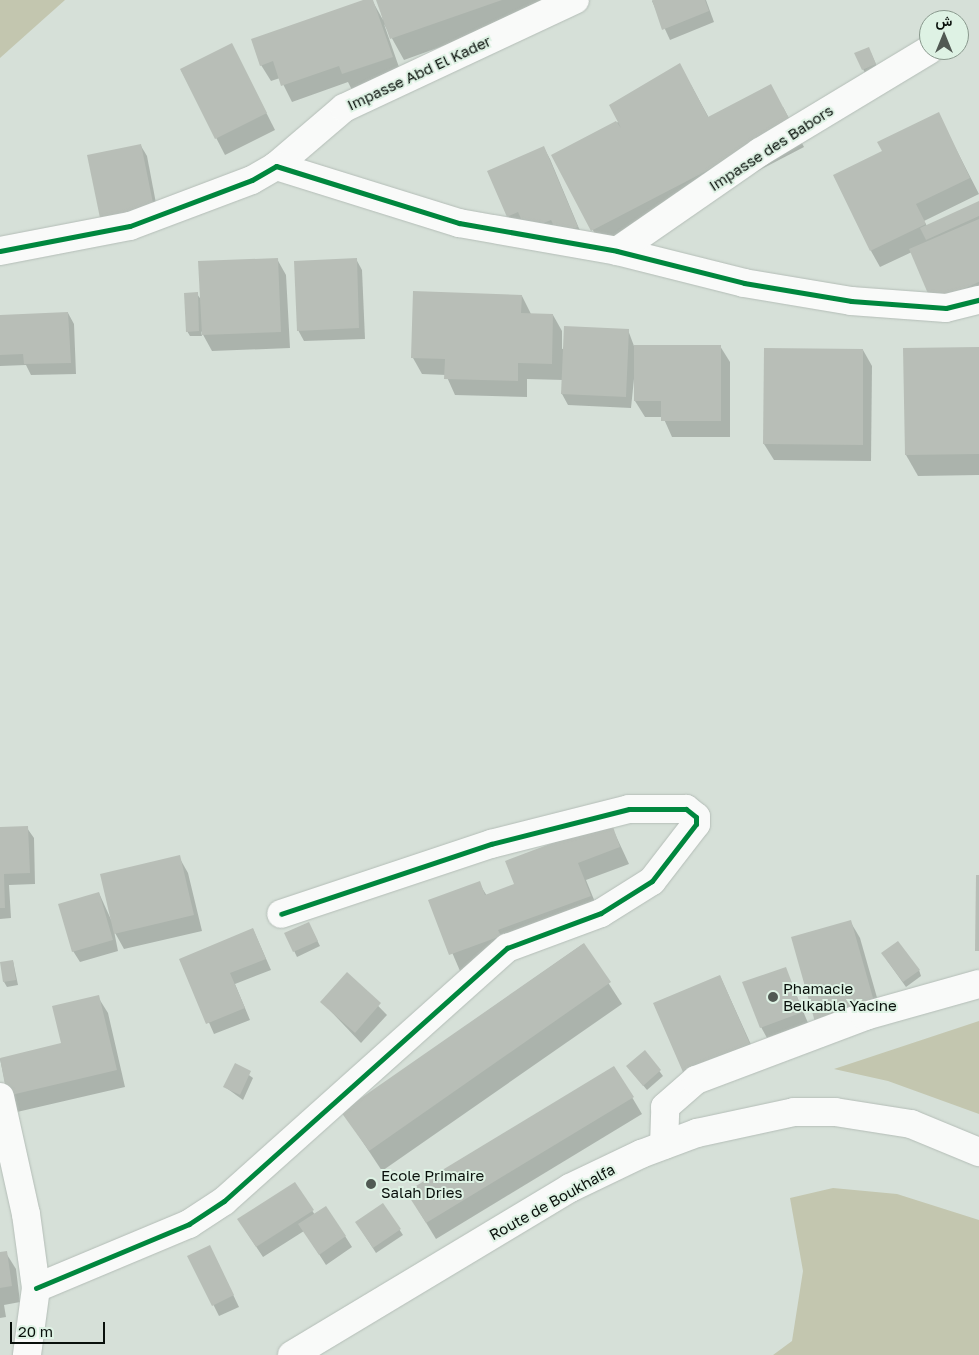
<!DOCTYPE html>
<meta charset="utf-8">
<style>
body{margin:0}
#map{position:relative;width:979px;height:1355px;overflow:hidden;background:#d6e0d8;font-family:"Golos Text",Vazirmatn,sans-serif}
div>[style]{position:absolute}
.green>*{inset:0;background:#c3c6af}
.shadow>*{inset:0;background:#0003}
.building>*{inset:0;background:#b8beb7}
.roads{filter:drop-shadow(0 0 1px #b4bdb7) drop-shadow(0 0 1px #b4bdb7)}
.street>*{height:28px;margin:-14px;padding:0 14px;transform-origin:14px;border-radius:14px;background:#f9faf9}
.secondary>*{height:28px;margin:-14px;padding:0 14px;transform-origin:14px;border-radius:14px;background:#f9faf9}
.cycleway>*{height:5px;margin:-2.5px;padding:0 2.5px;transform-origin:2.5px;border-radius:2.5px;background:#00873e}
.dots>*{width:14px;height:14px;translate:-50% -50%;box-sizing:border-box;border:2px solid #def2e4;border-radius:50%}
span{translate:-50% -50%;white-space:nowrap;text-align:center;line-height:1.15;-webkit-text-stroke:4px #def2e4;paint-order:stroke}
.street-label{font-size:15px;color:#09100b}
.poi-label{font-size:15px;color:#09100b}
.left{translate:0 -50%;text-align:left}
.north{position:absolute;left:919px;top:10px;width:50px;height:50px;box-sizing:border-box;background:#def2e4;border:1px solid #89988d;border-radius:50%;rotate:0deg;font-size:14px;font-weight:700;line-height:20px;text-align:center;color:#09100b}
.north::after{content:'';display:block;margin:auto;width:18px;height:22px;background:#515953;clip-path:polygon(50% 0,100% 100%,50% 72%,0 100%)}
.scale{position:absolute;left:10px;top:1322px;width:95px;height:22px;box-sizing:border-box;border:2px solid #09100b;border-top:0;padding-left:6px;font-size:15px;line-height:18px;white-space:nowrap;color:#09100b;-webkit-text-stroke:4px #def2e4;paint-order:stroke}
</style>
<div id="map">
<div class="green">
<div style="clip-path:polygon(0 0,65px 0,0 58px)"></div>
<div style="clip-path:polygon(979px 1021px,979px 1114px,888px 1081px,834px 1069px)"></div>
<div style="clip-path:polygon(833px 1188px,897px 1194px,979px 1220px,979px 1355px,773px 1355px,792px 1341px,803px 1271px,790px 1198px)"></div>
</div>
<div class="shadow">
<div style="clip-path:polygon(367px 0,372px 0,383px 20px,378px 0,571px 0,404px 60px,384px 24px,401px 73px,352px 90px,348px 82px,292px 102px,280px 78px,271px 81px,261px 65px)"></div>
<div style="clip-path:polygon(706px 0,714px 22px,670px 40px,652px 1px)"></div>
<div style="clip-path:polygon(232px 45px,275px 130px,225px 155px,181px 70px)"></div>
<div style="clip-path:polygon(871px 53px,878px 69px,866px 75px,863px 69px)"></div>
<div style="clip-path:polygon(691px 85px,709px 118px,783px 107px,804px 147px,604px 251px,553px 155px)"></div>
<div style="clip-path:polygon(938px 114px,979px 194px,924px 221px,927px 226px,979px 204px,979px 303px,942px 318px,912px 252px,880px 267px,871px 251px,884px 151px)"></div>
<div style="clip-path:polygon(141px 146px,147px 156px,159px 219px,89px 156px)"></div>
<div style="clip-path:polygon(544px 148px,550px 159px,583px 238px,514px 227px,508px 216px)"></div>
<div style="clip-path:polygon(277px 259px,286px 275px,290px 348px,212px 351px,201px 331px,202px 336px,190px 336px,187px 331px,197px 294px,202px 301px)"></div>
<div style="clip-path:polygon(356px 259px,362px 270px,365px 339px,304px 341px,298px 330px)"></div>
<div style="clip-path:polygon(522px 296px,531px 314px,553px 315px,562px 331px,562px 349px,628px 330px,634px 346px,720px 346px,730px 362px,730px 437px,672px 437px,663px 417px,645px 417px,635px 401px,635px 369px,631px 408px,568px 405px,562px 394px,563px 380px,527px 379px,527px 397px,455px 395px,446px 375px,422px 374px,413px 358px)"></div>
<div style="clip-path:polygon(68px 313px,74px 324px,76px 374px,31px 375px,26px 365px,0 366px,0 316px)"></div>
<div style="clip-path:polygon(979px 348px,979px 475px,918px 476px,906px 455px)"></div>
<div style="clip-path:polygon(765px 349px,863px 350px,872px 366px,871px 461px,774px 460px,764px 444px)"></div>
<div style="clip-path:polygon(610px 823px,629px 864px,586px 880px,599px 912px,460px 971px,430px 901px,479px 883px,487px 896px,515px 885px)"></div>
<div style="clip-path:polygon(0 828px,27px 828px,34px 838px,35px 884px,9px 885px,11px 918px,0 919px)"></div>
<div style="clip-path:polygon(179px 857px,188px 873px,202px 931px,124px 949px,114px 931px,118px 951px,80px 962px,73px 951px,99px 893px,113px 924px)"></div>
<div style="clip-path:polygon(850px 921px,860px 938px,884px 1022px,825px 1038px)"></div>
<div style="clip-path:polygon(311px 928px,320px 946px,297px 957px,286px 934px)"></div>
<div style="clip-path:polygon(253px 929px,271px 970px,235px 984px,250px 1020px,214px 1034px,181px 959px)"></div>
<div style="clip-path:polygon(583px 944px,622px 1004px,382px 1171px,343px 1112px)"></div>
<div style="clip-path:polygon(886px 959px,919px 970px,921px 976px,906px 987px)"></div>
<div style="clip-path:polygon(13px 961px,18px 985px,7px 987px,4px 982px)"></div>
<div style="clip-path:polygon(785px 968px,808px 1023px,767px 1038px,761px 1027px)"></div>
<div style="clip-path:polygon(347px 974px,387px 1015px,361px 1043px,322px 1002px)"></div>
<div style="clip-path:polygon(720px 976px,758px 1060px,697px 1095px)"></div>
<div style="clip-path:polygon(98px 997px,108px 1013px,125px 1087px,17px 1112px,8px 1096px,0 1059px,62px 1044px)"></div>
<div style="clip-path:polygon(645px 1052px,663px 1076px,647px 1090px,631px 1071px)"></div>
<div style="clip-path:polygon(235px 1065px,253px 1078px,243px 1100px,225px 1087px)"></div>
<div style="clip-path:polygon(614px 1067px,642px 1114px,436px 1239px,417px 1208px)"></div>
<div style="clip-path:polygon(295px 1184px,315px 1215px,345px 1236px,352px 1247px,326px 1265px,304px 1231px,263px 1257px,245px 1230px)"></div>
<div style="clip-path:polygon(383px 1205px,403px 1235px,376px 1253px,360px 1228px)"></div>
<div style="clip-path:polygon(6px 1253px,16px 1269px,20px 1302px,4px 1305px,6px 1317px,0 1318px,0 1254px)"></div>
<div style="clip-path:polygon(189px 1256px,215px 1257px,239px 1307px,219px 1316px)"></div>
</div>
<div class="building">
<div style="clip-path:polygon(363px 0,373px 0,393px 57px,342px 74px,339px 66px,281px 86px,273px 61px,260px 66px,251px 39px)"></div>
<div style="clip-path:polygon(376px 0,502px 0,390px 39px)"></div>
<div style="clip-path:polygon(652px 0,705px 0,709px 11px,662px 30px)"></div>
<div style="clip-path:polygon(232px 43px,267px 113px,215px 139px,180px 69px)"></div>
<div style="clip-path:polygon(869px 47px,876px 64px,862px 70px,854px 53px)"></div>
<div style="clip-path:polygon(680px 63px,708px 117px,771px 84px,793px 126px,591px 231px,551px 155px,616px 121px,621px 128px,609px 105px)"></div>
<div style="clip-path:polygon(939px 112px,970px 178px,916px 204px,926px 224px,870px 251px,833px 175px,882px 151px,877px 142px)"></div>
<div style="clip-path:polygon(141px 144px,154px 208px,100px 218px,87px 155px)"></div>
<div style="clip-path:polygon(544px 146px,578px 227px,558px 235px,551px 220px,526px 230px,518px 212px,507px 217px,487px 171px)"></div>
<div style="clip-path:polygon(979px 201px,979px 216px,926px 240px,920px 228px)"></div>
<div style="clip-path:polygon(979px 219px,979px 282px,932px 303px,909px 249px)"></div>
<div style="clip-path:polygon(278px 258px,281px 332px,202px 335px,198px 261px)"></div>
<div style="clip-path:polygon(357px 258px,359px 328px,297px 331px,294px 261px)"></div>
<div style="clip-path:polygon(413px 291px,522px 295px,521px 313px,553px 314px,552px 364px,518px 363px,518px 381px,444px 379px,445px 359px,411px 358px)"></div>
<div style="clip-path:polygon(198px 292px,199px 331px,186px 332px,184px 293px)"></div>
<div style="clip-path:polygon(68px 312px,71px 363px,24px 364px,23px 354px,0 355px,0 315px)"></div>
<div style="clip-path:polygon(564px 326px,629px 329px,626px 397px,561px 394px)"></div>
<div style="clip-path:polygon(634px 345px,721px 345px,721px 421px,661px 421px,661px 401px,634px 401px)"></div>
<div style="clip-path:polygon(979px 347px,979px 454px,905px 455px,903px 348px)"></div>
<div style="clip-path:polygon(764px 348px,863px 349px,863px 445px,763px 444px)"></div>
<div style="clip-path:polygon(611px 821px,620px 847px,578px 863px,591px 896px,498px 930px,501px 936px,449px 955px,428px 900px,480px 881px,485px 895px,514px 884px,505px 861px)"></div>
<div style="clip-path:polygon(28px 826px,30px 873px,4px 874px,5px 908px,0 908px,0 827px)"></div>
<div style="clip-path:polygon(180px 855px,194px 915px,114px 934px,100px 874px)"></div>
<div style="clip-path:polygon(976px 875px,979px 875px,979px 951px,975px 951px)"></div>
<div style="clip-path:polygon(99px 892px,113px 940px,72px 952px,58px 904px)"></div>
<div style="clip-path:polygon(851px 920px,875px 1005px,815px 1022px,791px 937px)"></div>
<div style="clip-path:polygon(309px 922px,318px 941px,293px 952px,284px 933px)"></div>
<div style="clip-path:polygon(253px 928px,266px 959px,230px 973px,245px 1008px,206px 1024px,179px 959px)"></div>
<div style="clip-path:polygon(898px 941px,920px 970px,903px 982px,881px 953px)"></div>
<div style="clip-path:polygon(584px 943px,611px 982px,369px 1151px,341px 1112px)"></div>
<div style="clip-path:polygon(13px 960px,16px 980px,3px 982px,0 962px)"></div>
<div style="clip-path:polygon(786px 967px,803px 1012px,760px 1028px,742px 982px)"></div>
<div style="clip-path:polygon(347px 972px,381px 1003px,355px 1033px,320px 1002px)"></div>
<div style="clip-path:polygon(720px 975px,750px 1044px,710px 1061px,686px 1079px,653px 1003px)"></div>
<div style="clip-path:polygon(99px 995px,117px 1070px,7px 1096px,0 1058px,61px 1043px,52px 1006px)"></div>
<div style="clip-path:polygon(645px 1050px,661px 1070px,643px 1086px,626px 1066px)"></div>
<div style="clip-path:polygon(235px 1063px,251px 1071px,240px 1095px,223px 1087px)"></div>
<div style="clip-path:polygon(614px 1066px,634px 1097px,426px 1223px,406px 1192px)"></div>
<div style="clip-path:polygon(295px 1182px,314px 1210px,256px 1247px,237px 1219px)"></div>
<div style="clip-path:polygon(383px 1203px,401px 1229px,373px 1248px,355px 1222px)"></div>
<div style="clip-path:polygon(326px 1206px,346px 1236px,319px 1255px,298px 1224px)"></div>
<div style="clip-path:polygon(210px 1245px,234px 1295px,212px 1306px,187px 1256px)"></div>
<div style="clip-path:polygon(7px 1251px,12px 1286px,0 1288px,0 1252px)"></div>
</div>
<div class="roads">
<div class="street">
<div style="left:276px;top:166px;width:89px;rotate:-40.5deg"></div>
<div style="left:344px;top:108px;width:255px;rotate:-25.1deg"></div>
<div style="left:0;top:251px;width:132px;rotate:-10.9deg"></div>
<div style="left:130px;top:226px;width:130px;rotate:-20.7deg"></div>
<div style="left:252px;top:180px;width:28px;rotate:-30deg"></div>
<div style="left:276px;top:166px;width:192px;rotate:17.3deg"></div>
<div style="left:459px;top:223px;width:160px;rotate:10deg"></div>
<div style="left:617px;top:251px;width:131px;rotate:14.1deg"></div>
<div style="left:744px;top:283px;width:109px;rotate:9.5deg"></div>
<div style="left:851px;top:301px;width:95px;rotate:4.2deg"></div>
<div style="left:946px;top:308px;width:34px;rotate:-14deg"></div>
<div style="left:617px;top:251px;width:174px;rotate:-34.7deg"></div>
<div style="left:760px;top:152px;width:197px;rotate:-31.1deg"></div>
<div style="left:0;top:1097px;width:120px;rotate:77.5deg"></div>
<div style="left:26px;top:1214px;width:75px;rotate:82.3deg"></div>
<div style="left:36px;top:1288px;width:68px;rotate:97.7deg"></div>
<div style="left:664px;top:1145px;width:38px;rotate:-88deg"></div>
<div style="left:665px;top:1107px;width:41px;rotate:-41.1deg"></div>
<div style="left:696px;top:1080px;width:181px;rotate:-20.7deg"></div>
<div style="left:865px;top:1016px;width:118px;rotate:-15.7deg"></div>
<div style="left:36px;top:1288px;width:166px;rotate:-22.7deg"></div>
<div style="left:189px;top:1224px;width:42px;rotate:-33.3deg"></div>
<div style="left:224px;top:1201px;width:380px;rotate:-41.8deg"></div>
<div style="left:507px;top:948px;width:100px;rotate:-20.4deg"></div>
<div style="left:601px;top:913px;width:60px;rotate:-32.1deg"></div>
<div style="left:652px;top:881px;width:72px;rotate:-52.3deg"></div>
<div style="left:696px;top:824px;width:7px;rotate:-90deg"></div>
<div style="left:696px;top:817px;width:13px;rotate:-141deg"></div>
<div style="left:686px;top:809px;width:57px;rotate:180deg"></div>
<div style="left:629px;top:809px;width:142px;rotate:165.8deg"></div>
<div style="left:491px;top:844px;width:221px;rotate:161.6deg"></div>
</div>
<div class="secondary">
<div style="left:292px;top:1355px;width:324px;rotate:-31deg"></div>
<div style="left:570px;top:1188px;width:79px;rotate:-25.6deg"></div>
<div style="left:641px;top:1154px;width:60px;rotate:-20.6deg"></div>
<div style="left:697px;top:1133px;width:99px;rotate:-12.2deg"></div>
<div style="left:794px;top:1112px;width:41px"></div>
<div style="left:835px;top:1112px;width:77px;rotate:9deg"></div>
<div style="left:911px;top:1124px;width:74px;rotate:22.4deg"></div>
</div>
</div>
<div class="cycleway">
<div style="left:0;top:251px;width:132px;rotate:-10.9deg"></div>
<div style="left:130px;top:226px;width:130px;rotate:-20.7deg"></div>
<div style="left:252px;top:180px;width:28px;rotate:-30deg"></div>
<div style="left:276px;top:166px;width:192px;rotate:17.3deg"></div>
<div style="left:459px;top:223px;width:160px;rotate:10deg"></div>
<div style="left:617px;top:251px;width:131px;rotate:14.1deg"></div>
<div style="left:744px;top:283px;width:109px;rotate:9.5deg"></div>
<div style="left:851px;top:301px;width:95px;rotate:4.2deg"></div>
<div style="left:946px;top:308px;width:34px;rotate:-14deg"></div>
<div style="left:36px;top:1288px;width:166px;rotate:-22.7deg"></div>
<div style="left:189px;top:1224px;width:42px;rotate:-33.3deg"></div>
<div style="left:224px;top:1201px;width:380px;rotate:-41.8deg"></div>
<div style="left:507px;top:948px;width:100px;rotate:-20.4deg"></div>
<div style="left:601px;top:913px;width:60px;rotate:-32.1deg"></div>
<div style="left:652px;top:881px;width:72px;rotate:-52.3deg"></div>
<div style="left:696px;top:824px;width:7px;rotate:-90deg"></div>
<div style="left:696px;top:817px;width:13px;rotate:-141deg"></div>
<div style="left:686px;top:809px;width:57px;rotate:180deg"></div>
<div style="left:629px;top:809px;width:142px;rotate:165.8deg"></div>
<div style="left:491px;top:844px;width:221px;rotate:161.6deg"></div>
</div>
<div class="dots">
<div style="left:773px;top:997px;background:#515953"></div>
<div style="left:371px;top:1184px;background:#515953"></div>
</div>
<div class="street-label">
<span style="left:419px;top:73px;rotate:-25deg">Impasse Abd El Kader</span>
<span style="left:771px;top:148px;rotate:-33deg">Impasse des Babors</span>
<span style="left:552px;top:1202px;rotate:-29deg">Route de Boukhalfa</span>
</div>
<div class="poi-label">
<span class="left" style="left:783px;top:997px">Phamacie<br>Belkabla Yacine</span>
<span class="left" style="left:381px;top:1184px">Ecole Primaire<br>Salah Dries</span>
</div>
<div class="north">ش</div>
<div class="scale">20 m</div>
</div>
